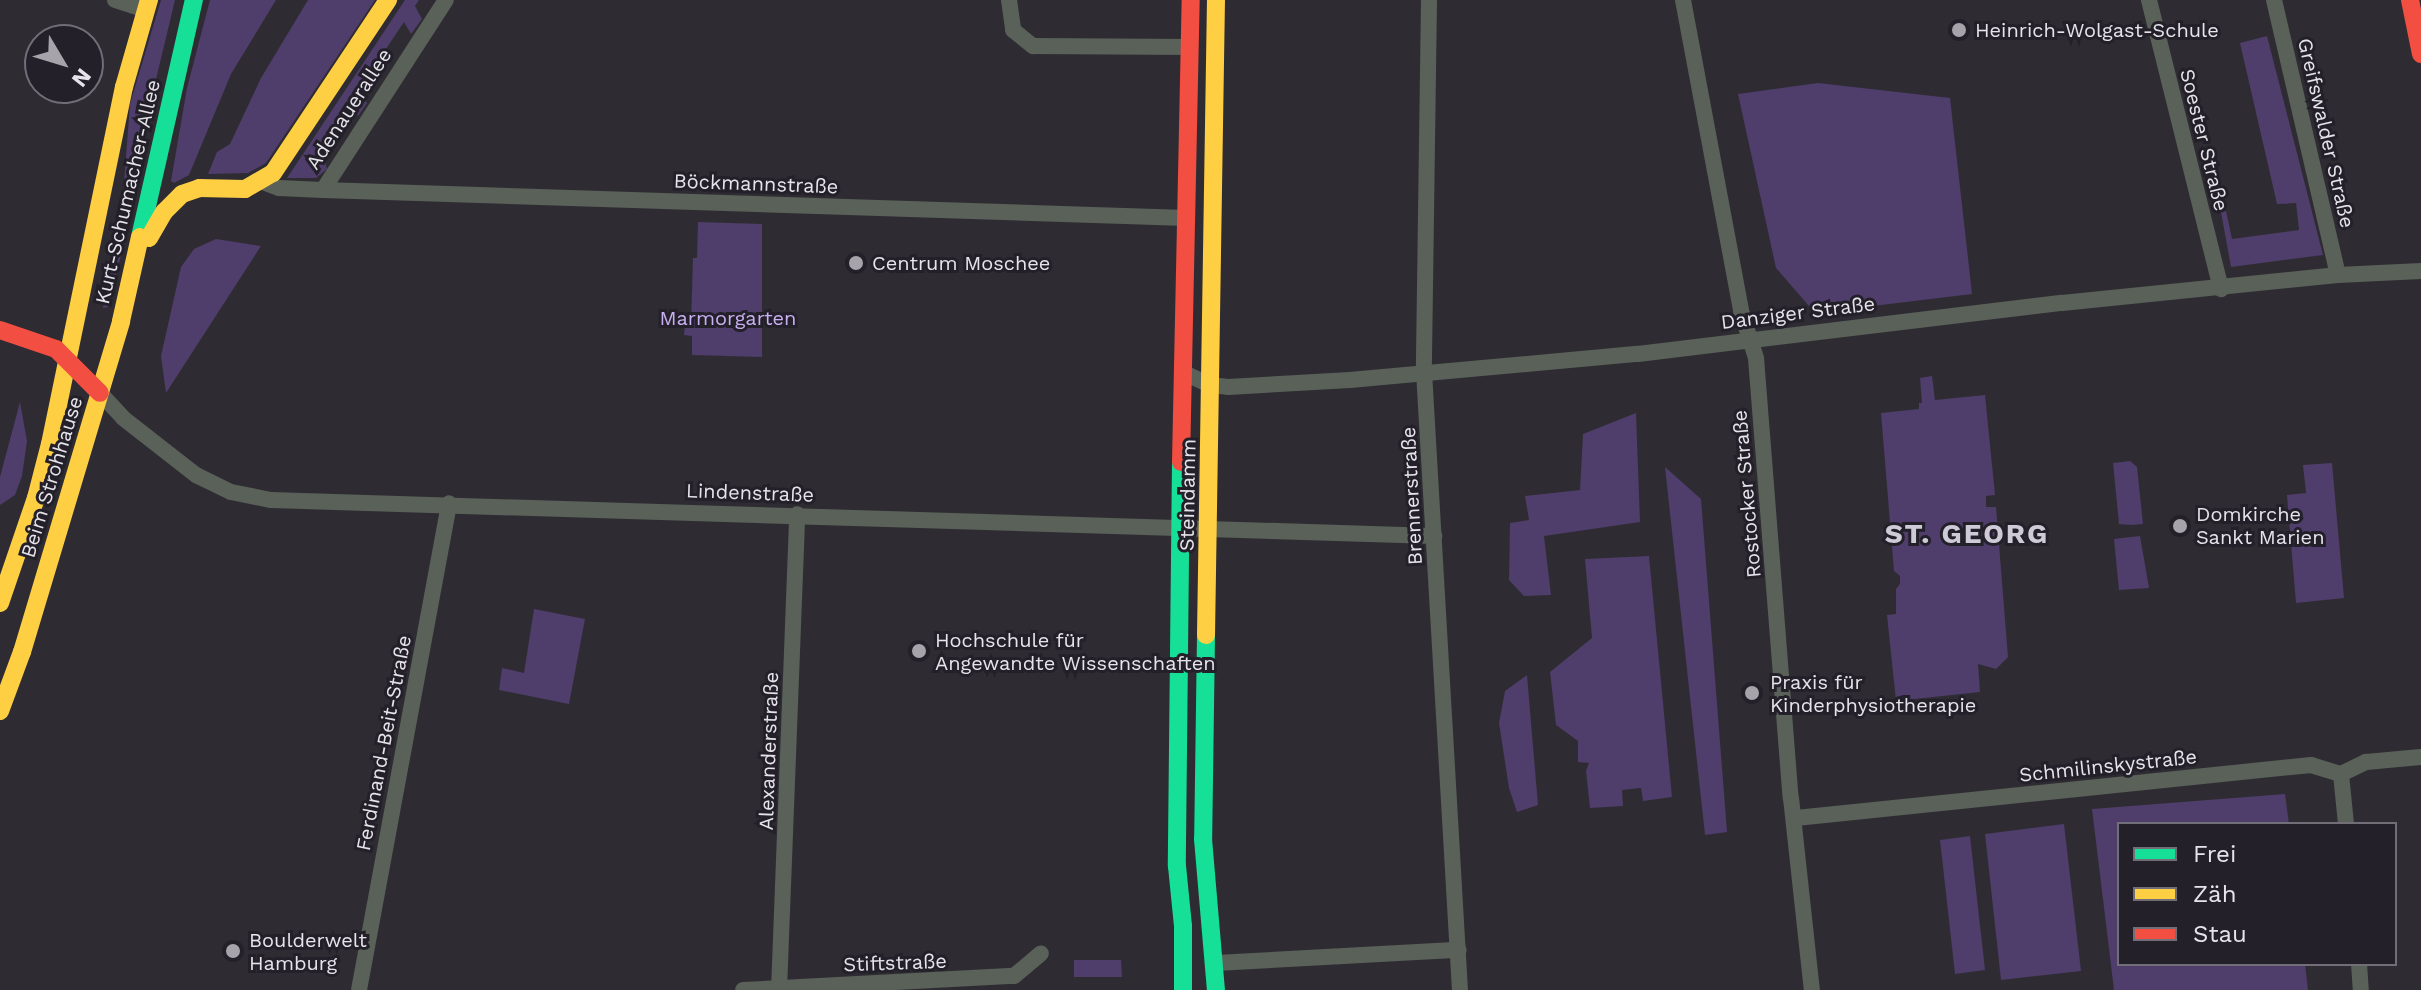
<!DOCTYPE html>
<meta charset="utf-8">
<style>
body{margin:0}
#map{position:relative;width:2421px;height:990px;overflow:hidden;background:#2e2c32;font-family:"Work Sans",sans-serif}
div>[style]{position:absolute}
.green>*{inset:0;background:#4f3d6b}
.street>*{height:16px;margin:-8px;padding:0 8px;transform-origin:8px;border-radius:8px;background:#596159}
.fast>*{height:18px;margin:-9px;padding:0 9px;transform-origin:9px;border-radius:9px;background:#16e098}
.slow>*{height:18px;margin:-9px;padding:0 9px;transform-origin:9px;border-radius:9px;background:#ffcf43}
.jam>*{height:18px;margin:-9px;padding:0 9px;transform-origin:9px;border-radius:9px;background:#f24e42}
.dots>*{width:22px;height:22px;translate:-50% -50%;box-sizing:border-box;border:4px solid #23202a;border-radius:50%}
span{translate:-50% -50%;white-space:nowrap;text-align:center;line-height:1.15;-webkit-text-stroke:6px #23202a;paint-order:stroke}
.poi-label{font-size:20px;color:#e6e4ea}
.left{translate:0 -50%;text-align:left}
.street-label{font-size:20px;color:#e6e4ea}
.park-label{font-size:20px;color:#c8b0f2}
.district-label{font-size:28px;color:#cecad7;font-weight:700;letter-spacing:2px}
.legend{position:absolute;left:2117px;top:822px;width:280px;height:144px;box-sizing:border-box;background:#23202a;border:2px solid #716e77;margin:0;padding:10px 14px;list-style:none;font-size:24px;color:#e6e4ea}
.legend li{display:flex;align-items:center;gap:16px;height:40px}
.legend b{width:40px;border:2px solid #716e77}
.north{position:absolute;left:24px;top:24px;width:80px;height:80px;box-sizing:border-box;background:#23202a;border:2px solid #716e77;border-radius:50%;rotate:128deg;font-size:22px;font-weight:700;line-height:32px;text-align:center;color:#e6e4ea}
.north::after{content:'';display:block;margin:auto;width:28px;height:36px;background:#a6a4aa;clip-path:polygon(50% 0,100% 100%,50% 72%,0 100%)}
</style>
<div id="map">
<div class="green">
<div style="clip-path:polygon(161px 0,175px 0,153px 92px,128px 227px,108px 307px,103px 308px,123px 196px,130px 104px)"></div>
<div style="clip-path:polygon(210px 0,276px 0,231px 74px,189px 175px,174px 183px,171px 181px,187px 88px)"></div>
<div style="clip-path:polygon(308px 0,375px 0,266px 163px,248px 173px,208px 174px,217px 152px,230px 144px,261px 78px)"></div>
<div style="clip-path:polygon(405px 0,419px 0,415px 6px,422px 19px,411px 34px,404px 22px,359px 89px,367px 103px,358px 116px,351px 104px,321px 149px,327px 169px,316px 178px,287px 178px)"></div>
<div style="clip-path:polygon(2267px 36px,2323px 255px,2231px 267px,2221px 212px,2226px 211px,2232px 239px,2299px 230px,2296px 203px,2277px 204px,2240px 43px)"></div>
<div style="clip-path:polygon(1818px 83px,1950px 98px,1972px 294px,1815px 313px,1776px 268px,1738px 94px)"></div>
<div style="clip-path:polygon(698px 222px,762px 224px,762px 357px,692px 355px,692px 336px,684px 335px,685px 323px,691px 323px,693px 258px,697px 258px)"></div>
<div style="clip-path:polygon(216px 239px,261px 246px,166px 393px,161px 356px,181px 267px,194px 249px)"></div>
<div style="clip-path:polygon(1932px 376px,1935px 400px,1985px 395px,1995px 495px,1986px 496px,1986px 507px,1996px 507px,2008px 657px,1996px 669px,1978px 664px,1980px 692px,1896px 701px,1887px 615px,1896px 614px,1896px 589px,1900px 584px,1900px 576px,1894px 571px,1881px 413px,1919px 409px,1919px 403px,1922px 403px,1920px 378px)"></div>
<div style="clip-path:polygon(20px 402px,27px 441px,22px 476px,15px 495px,0 505px,0 477px)"></div>
<div style="clip-path:polygon(1636px 413px,1640px 522px,1544px 536px,1551px 595px,1524px 596px,1509px 580px,1510px 523px,1529px 520px,1525px 496px,1580px 490px,1583px 434px)"></div>
<div style="clip-path:polygon(2130px 461px,2137px 467px,2143px 524px,2131px 525px,2119px 524px,2113px 463px)"></div>
<div style="clip-path:polygon(2332px 463px,2344px 598px,2296px 603px,2287px 495px,2306px 493px,2303px 465px)"></div>
<div style="clip-path:polygon(1665px 467px,1701px 499px,1727px 832px,1705px 835px)"></div>
<div style="clip-path:polygon(2140px 536px,2149px 588px,2119px 590px,2114px 539px)"></div>
<div style="clip-path:polygon(1649px 556px,1672px 797px,1643px 801px,1641px 788px,1622px 790px,1623px 806px,1590px 808px,1586px 771px,1589px 763px,1578px 762px,1578px 741px,1556px 725px,1550px 672px,1592px 638px,1585px 559px)"></div>
<div style="clip-path:polygon(534px 609px,585px 619px,569px 704px,499px 690px,502px 668px,524px 673px)"></div>
<div style="clip-path:polygon(1527px 675px,1538px 805px,1517px 812px,1509px 788px,1499px 723px,1505px 691px)"></div>
<div style="clip-path:polygon(2285px 794px,2289px 824px,2119px 824px,2119px 964px,2305px 964px,2308px 990px,2114px 990px,2092px 809px)"></div>
<div style="clip-path:polygon(2064px 824px,2081px 971px,2001px 980px,1985px 834px)"></div>
<div style="clip-path:polygon(1970px 836px,1985px 970px,1955px 974px,1940px 840px)"></div>
<div style="clip-path:polygon(1074px 960px,1121px 960px,1122px 977px,1074px 977px)"></div>
</div>
<div class="street">
<div style="left:115px;top:0;width:33px;rotate:18deg"></div>
<div style="left:1009px;top:0;width:30px;rotate:82deg"></div>
<div style="left:1013px;top:30px;width:26px;rotate:39deg"></div>
<div style="left:1033px;top:46px;width:157px;rotate:0.4deg"></div>
<div style="left:1429px;top:0;width:372px;rotate:90.8deg"></div>
<div style="left:1424px;top:372px;width:619px;rotate:86.67deg"></div>
<div style="left:1683px;top:0;width:316px;rotate:79.4deg"></div>
<div style="left:1741px;top:311px;width:49px;rotate:72.3deg"></div>
<div style="left:1756px;top:358px;width:441px;rotate:85.5deg"></div>
<div style="left:1791px;top:798px;width:193px;rotate:83.8deg"></div>
<div style="left:2149px;top:0;width:298px;rotate:76deg"></div>
<div style="left:2274px;top:0;width:282px;rotate:76.9deg"></div>
<div style="left:263px;top:182px;width:17px;rotate:21deg"></div>
<div style="left:279px;top:188px;width:44px;rotate:2.6deg"></div>
<div style="left:323px;top:190px;width:864px;rotate:1.86deg"></div>
<div style="left:323px;top:190px;width:226px;rotate:-57.1deg"></div>
<div style="left:1182px;top:372px;width:31px;rotate:25deg"></div>
<div style="left:1210px;top:385px;width:18px;rotate:6deg"></div>
<div style="left:1228px;top:387px;width:122px;rotate:-3.3deg"></div>
<div style="left:1350px;top:380px;width:289px;rotate:-5.2deg"></div>
<div style="left:1638px;top:354px;width:427px;rotate:-6.9deg"></div>
<div style="left:2062px;top:303px;width:277px;rotate:-5.8deg"></div>
<div style="left:2338px;top:275px;width:83px;rotate:-2.8deg"></div>
<div style="left:100px;top:393px;width:34px;rotate:47deg"></div>
<div style="left:123px;top:418px;width:93px;rotate:38deg"></div>
<div style="left:196px;top:475px;width:39px;rotate:26deg"></div>
<div style="left:231px;top:492px;width:41px;rotate:11.3deg"></div>
<div style="left:271px;top:500px;width:1164px;rotate:1.77deg"></div>
<div style="left:2341px;top:774px;width:50px;rotate:84.3deg"></div>
<div style="left:1796px;top:818px;width:518px;rotate:-5.88deg"></div>
<div style="left:2311px;top:765px;width:31px;rotate:17deg"></div>
<div style="left:2341px;top:774px;width:28px;rotate:-26deg"></div>
<div style="left:2366px;top:762px;width:55px;rotate:-5.2deg"></div>
<div style="left:1216px;top:963px;width:243px;rotate:-3.1deg"></div>
<div style="left:2359px;top:964px;width:26px;rotate:86deg"></div>
<div style="left:359px;top:990px;width:495px;rotate:-79.5deg"></div>
<div style="left:743px;top:990px;width:271px;rotate:-3deg"></div>
<div style="left:1014px;top:976px;width:35px;rotate:-40deg"></div>
<div style="left:779px;top:990px;width:476px;rotate:-87.8deg"></div>
</div>
<div class="fast">
<div style="left:140px;top:237px;width:243px;rotate:-77.2deg"></div>
<div style="left:1181px;top:462px;width:404px;rotate:90.6deg"></div>
<div style="left:1177px;top:866px;width:60px;rotate:84.3deg"></div>
<div style="left:1183px;top:926px;width:64px;rotate:90deg"></div>
<div style="left:1206px;top:635px;width:204px;rotate:90.8deg"></div>
<div style="left:1203px;top:839px;width:152px;rotate:85.1deg"></div>
</div>
<div class="slow">
<div style="left:149px;top:238px;width:30px;rotate:-60deg"></div>
<div style="left:164px;top:212px;width:25px;rotate:-45deg"></div>
<div style="left:182px;top:194px;width:18px;rotate:-19deg"></div>
<div style="left:199px;top:188px;width:46px;rotate:1.2deg"></div>
<div style="left:245px;top:189px;width:32px;rotate:-30deg"></div>
<div style="left:273px;top:173px;width:208px;rotate:-56.4deg"></div>
<div style="left:0;top:603px;width:111px;rotate:-71.1deg"></div>
<div style="left:36px;top:498px;width:56px;rotate:-75.5deg"></div>
<div style="left:50px;top:444px;width:365px;rotate:-78.3deg"></div>
<div style="left:124px;top:87px;width:91px;rotate:-74deg"></div>
<div style="left:1206px;top:635px;width:635px;rotate:-89.1deg"></div>
<div style="left:0;top:711px;width:63px;rotate:-69.6deg"></div>
<div style="left:22px;top:652px;width:345px;rotate:-73.3deg"></div>
<div style="left:121px;top:321px;width:86px;rotate:-77.3deg"></div>
</div>
<div class="jam">
<div style="left:2410px;top:0;width:55px;rotate:78.5deg"></div>
<div style="left:0;top:330px;width:59px;rotate:18.7deg"></div>
<div style="left:56px;top:349px;width:62px;rotate:45deg"></div>
<div style="left:1181px;top:462px;width:462px;rotate:-88.8deg"></div>
</div>
<div class="dots">
<div style="left:1959px;top:30px;background:#a6a4aa"></div>
<div style="left:856px;top:263px;background:#a6a4aa"></div>
<div style="left:2180px;top:526px;background:#a6a4aa"></div>
<div style="left:919px;top:651px;background:#a6a4aa"></div>
<div style="left:1752px;top:693px;background:#a6a4aa"></div>
<div style="left:233px;top:951px;background:#a6a4aa"></div>
</div>
<div class="poi-label">
<span class="left" style="left:1975px;top:30px">Heinrich-Wolgast-Schule</span>
<span class="left" style="left:872px;top:263px">Centrum Moschee</span>
<span class="left" style="left:2196px;top:526px">Domkirche<br>Sankt Marien</span>
<span class="left" style="left:935px;top:652px">Hochschule für<br>Angewandte Wissenschaften</span>
<span class="left" style="left:1770px;top:694px">Praxis für<br>Kinderphysiotherapie</span>
<span class="left" style="left:249px;top:952px">Boulderwelt<br>Hamburg</span>
</div>
<div class="street-label">
<span style="left:349px;top:109px;rotate:-57deg">Adenauerallee</span>
<span style="left:2326px;top:133px;rotate:77deg">Greifswalder Straße</span>
<span style="left:2204px;top:140px;rotate:76deg">Soester Straße</span>
<span style="left:756px;top:184px;rotate:2deg">Böckmannstraße</span>
<span style="left:128px;top:192px;rotate:-77deg">Kurt-Schumacher-Allee</span>
<span style="left:1798px;top:313px;rotate:-7deg">Danziger Straße</span>
<span style="left:52px;top:477px;rotate:-73deg">Beim Strohhause</span>
<span style="left:750px;top:493px;rotate:2deg">Lindenstraße</span>
<span style="left:1747px;top:494px;rotate:-95deg">Rostocker Straße</span>
<span style="left:1188px;top:495px;rotate:-89deg">Steindamm</span>
<span style="left:1412px;top:496px;rotate:-93deg">Brennerstraße</span>
<span style="left:384px;top:743px;rotate:-79deg">Ferdinand-Beit-Straße</span>
<span style="left:769px;top:751px;rotate:-88deg">Alexanderstraße</span>
<span style="left:2108px;top:766px;rotate:-6deg">Schmilinskystraße</span>
<span style="left:895px;top:963px;rotate:-2deg">Stiftstraße</span>
</div>
<div class="park-label">
<span style="left:728px;top:318px">Marmorgarten</span>
</div>
<div class="district-label">
<span style="left:1967px;top:534px">ST. GEORG</span>
</div>
<ul class="legend">
<li><b style="height:10px;background:#16e098"></b>Frei</li>
<li><b style="height:10px;background:#ffcf43"></b>Zäh</li>
<li><b style="height:10px;background:#f24e42"></b>Stau</li>
</ul>
<div class="north">N</div>
</div>
